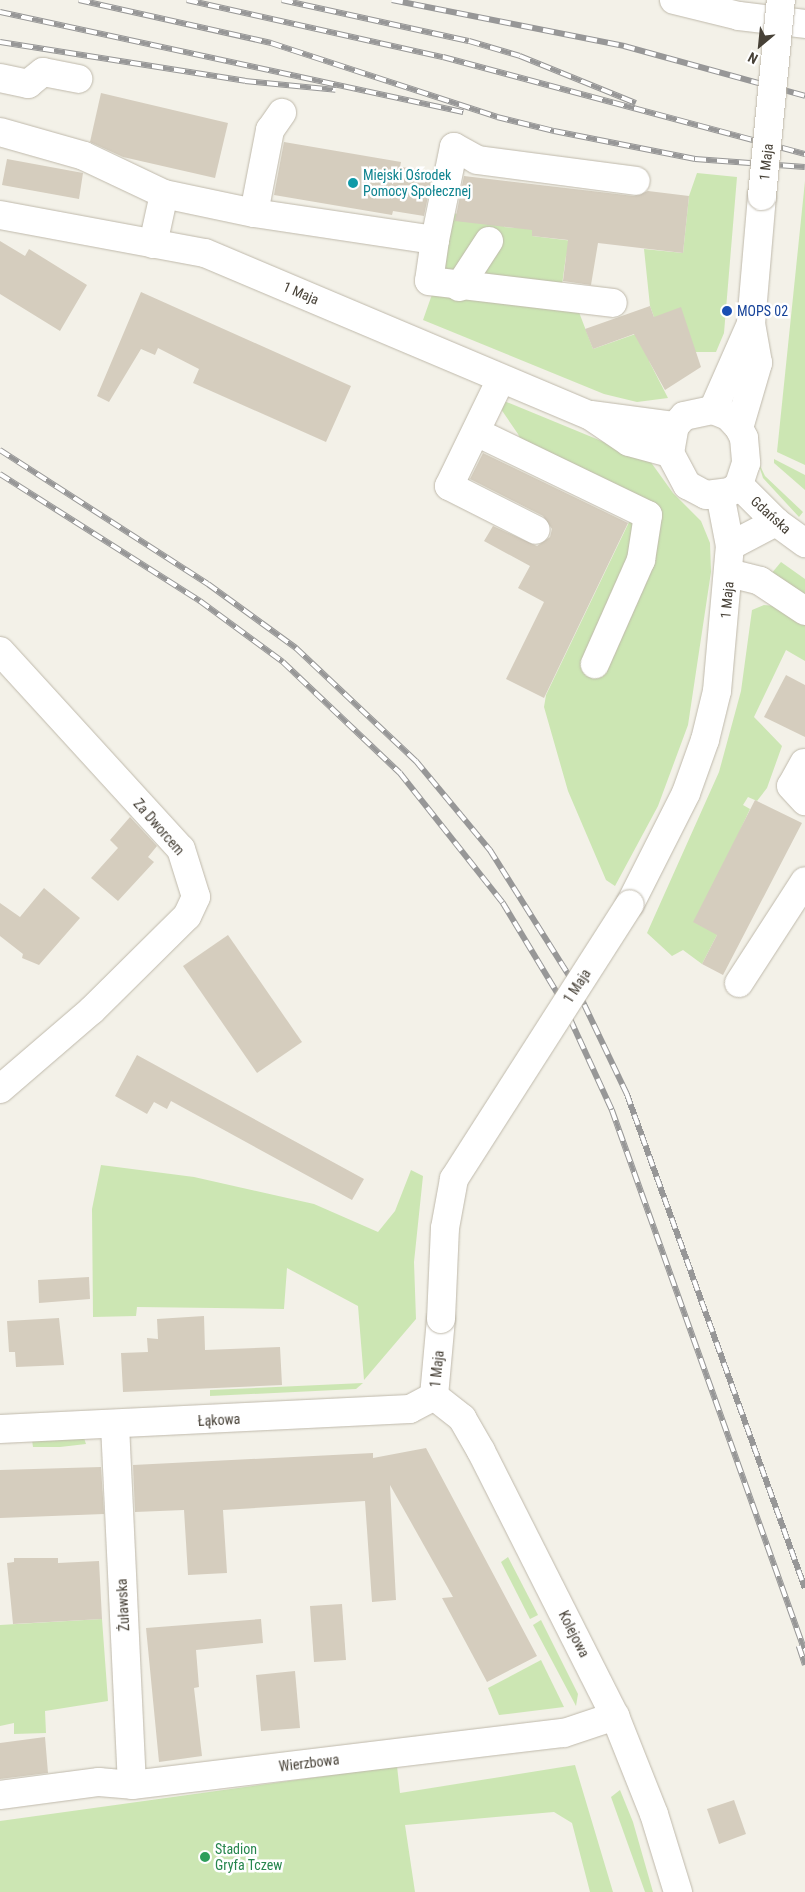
<!DOCTYPE html>
<meta charset="utf-8">
<style>
body{margin:0}
#map{position:relative;width:805px;height:1892px;overflow:hidden;background:#f3f1e8;font-family:"Roboto Condensed",sans-serif}
div>[style]{position:absolute}
.green>*{inset:0;background:#cce6b3}
.building>*{inset:0;background:#d5cdbe}
.roads{filter:drop-shadow(0 0 1px #bfb9ab) drop-shadow(0 0 1px #bfb9ab)}
.minor>*{height:28px;margin:-14px;padding:0 14px;transform-origin:14px;border-radius:14px;background:#fff}
.rail>*{height:5.5px;margin-top:-2.75px;transform-origin:0;background:repeating-linear-gradient(90deg,#fff 0 11px,#979797 0 22px);box-sizing:border-box;border-block:1px solid #979797}
.bridges{filter:drop-shadow(0 0 1px #bfb9ab) drop-shadow(0 0 1px #bfb9ab)}
.minor-bridge>*{height:28px;margin:-14px;padding:0 14px;transform-origin:14px;border-radius:14px;background:#fff}
.dots>*{width:14px;height:14px;translate:-50% -50%;box-sizing:border-box;border:2px solid #fff;border-radius:50%}
span{translate:-50% -50%;white-space:nowrap;text-align:center;line-height:1.15;-webkit-text-stroke:5px #fff;paint-order:stroke}
.street-label{font-size:14px;color:#474137}
.culture-label{font-size:14px;color:#0d838f}
.left{translate:0 -50%;text-align:left}
.transit-label{font-size:14px;color:#164399}
.leisure-label{font-size:14px;color:#27864d}
.north{position:absolute;left:735px;top:20px;width:50px;height:50px;-webkit-text-stroke:4px #fff;paint-order:stroke;rotate:208deg;font-size:14px;font-weight:700;line-height:20px;text-align:center;color:#474137}
.north::after{content:'';display:block;margin:auto;width:18px;height:22px;background:#474137;clip-path:polygon(50% 0,100% 100%,50% 72%,0 100%)}
</style>
<div id="map">
<div class="green">
<div style="clip-path:polygon(697px 173px,737px 177px,724px 333px,716px 352px,677px 352px,649px 361px,668px 398px,637px 402px,604px 394px,423px 320px,436px 283px,441px 212px,505px 219px,504px 227px,515px 228px,533px 222px,532px 236px,573px 241px,566px 256px,562px 285px,574px 299px,593px 349px,644px 331px,659px 331px,650px 306px,644px 249px,683px 253px,689px 196px)"></div>
<div style="clip-path:polygon(805px 181px,805px 465px,777px 452px)"></div>
<div style="clip-path:polygon(492px 396px,650px 461px,673px 493px,701px 521px,710px 543px,711px 572px,688px 725px,658px 806px,615px 886px,606px 880px,568px 791px,544px 707px,546px 695px,630px 520px,528px 457px,518px 434px)"></div>
<div style="clip-path:polygon(757px 459px,765px 476px,803px 512px,799px 517px,763px 478px)"></div>
<div style="clip-path:polygon(774px 459px,805px 475px,805px 490px,774px 463px)"></div>
<div style="clip-path:polygon(781px 562px,805px 579px,805px 597px,771px 574px)"></div>
<div style="clip-path:polygon(764px 605px,786px 607px,805px 621px,805px 661px,786px 650px,754px 717px,782px 746px,767px 788px,757px 801px,748px 797px,743px 805px,750px 809px,724px 865px,717px 935px,702px 964px,683px 950px,672px 956px,647px 933px,719px 772px,741px 691px,752px 610px)"></div>
<div style="clip-path:polygon(101px 1165px,194px 1177px,314px 1204px,378px 1232px,395px 1211px,411px 1170px,423px 1176px,414px 1262px,416px 1319px,364px 1380px,358px 1306px,287px 1268px,284px 1309px,137px 1307px,136px 1316px,93px 1317px,92px 1209px)"></div>
<div style="clip-path:polygon(363px 1383px,356px 1389px,210px 1396px,210px 1390px)"></div>
<div style="clip-path:polygon(84px 1438px,86px 1444px,60px 1447px,33px 1447px,32px 1440px)"></div>
<div style="clip-path:polygon(508px 1557px,538px 1615px,530px 1619px,501px 1562px)"></div>
<div style="clip-path:polygon(102px 1619px,108px 1701px,45px 1711px,46px 1733px,14px 1734px,14px 1723px,0 1726px,0 1625px)"></div>
<div style="clip-path:polygon(541px 1620px,578px 1694px,576px 1706px,533px 1625px)"></div>
<div style="clip-path:polygon(541px 1660px,564px 1707px,499px 1715px,488px 1688px)"></div>
<div style="clip-path:polygon(575px 1765px,613px 1892px,590px 1892px,572px 1823px,554px 1812px,405px 1825px,415px 1892px,0 1892px,0 1821px,397px 1766px,400px 1793px)"></div>
<div style="clip-path:polygon(620px 1790px,633px 1822px,653px 1892px,645px 1892px,611px 1797px)"></div>
</div>
<div class="building">
<div style="clip-path:polygon(101px 93px,228px 123px,215px 178px,123px 157px,90px 142px)"></div>
<div style="clip-path:polygon(284px 142px,401px 162px,400px 167px,433px 171px,424px 216px,393px 211px,392px 215px,274px 195px)"></div>
<div style="clip-path:polygon(7px 159px,83px 173px,79px 199px,2px 185px)"></div>
<div style="clip-path:polygon(464px 176px,634px 196px,648px 191px,689px 196px,683px 253px,598px 243px,591px 285px,563px 281px,568px 240px,532px 236px,532px 230px,455px 221px)"></div>
<div style="clip-path:polygon(0 241px,25px 256px,29px 249px,87px 285px,60px 331px,0 294px)"></div>
<div style="clip-path:polygon(141px 292px,351px 386px,326px 442px,193px 383px,199px 369px,158px 348px,155px 355px,141px 349px,109px 402px,97px 396px)"></div>
<div style="clip-path:polygon(650px 306px,654px 317px,681px 307px,701px 367px,665px 390px,634px 334px,593px 349px,585px 329px)"></div>
<div style="clip-path:polygon(483px 453px,628px 523px,544px 698px,506px 679px,544px 602px,518px 588px,530px 566px,484px 541px,493px 526px,537px 546px,550px 537px,552px 529px,543px 516px,470px 479px)"></div>
<div style="clip-path:polygon(786px 675px,805px 685px,805px 737px,764px 717px)"></div>
<div style="clip-path:polygon(755px 800px,802px 823px,723px 975px,702px 964px,717px 935px,693px 922px)"></div>
<div style="clip-path:polygon(130px 817px,157px 846px,148px 857px,154px 862px,118px 901px,91px 878px,118px 848px,110px 840px)"></div>
<div style="clip-path:polygon(44px 888px,80px 918px,39px 965px,22px 958px,23px 954px,0 936px,0 903px,20px 917px)"></div>
<div style="clip-path:polygon(228px 935px,302px 1042px,257px 1073px,183px 966px)"></div>
<div style="clip-path:polygon(137px 1055px,364px 1179px,352px 1200px,171px 1101px,167px 1109px,154px 1102px,147px 1114px,115px 1096px)"></div>
<div style="clip-path:polygon(89px 1277px,90px 1299px,39px 1303px,38px 1280px)"></div>
<div style="clip-path:polygon(204px 1316px,205px 1350px,280px 1347px,282px 1385px,123px 1392px,121px 1353px,148px 1352px,147px 1338px,158px 1339px,157px 1319px)"></div>
<div style="clip-path:polygon(59px 1318px,64px 1365px,16px 1367px,15px 1352px,9px 1352px,7px 1321px)"></div>
<div style="clip-path:polygon(426px 1448px,537px 1656px,487px 1682px,442px 1598px,453px 1597px,390px 1485px,396px 1600px,372px 1602px,365px 1501px,223px 1510px,227px 1573px,188px 1575px,184px 1510px,135px 1512px,133px 1465px,373px 1453px,373px 1458px)"></div>
<div style="clip-path:polygon(101px 1467px,104px 1514px,0 1518px,0 1470px)"></div>
<div style="clip-path:polygon(14px 1558px,58px 1558px,58px 1563px,99px 1561px,102px 1619px,13px 1624px,7px 1563px,14px 1562px)"></div>
<div style="clip-path:polygon(342px 1604px,346px 1660px,314px 1662px,310px 1606px)"></div>
<div style="clip-path:polygon(261px 1619px,263px 1643px,196px 1650px,199px 1687px,194px 1688px,202px 1756px,159px 1762px,146px 1628px)"></div>
<div style="clip-path:polygon(295px 1671px,300px 1728px,261px 1731px,256px 1675px)"></div>
<div style="clip-path:polygon(45px 1737px,48px 1773px,0 1779px,0 1743px)"></div>
<div style="clip-path:polygon(734px 1800px,746px 1834px,719px 1844px,707px 1809px)"></div>
</div>
<div class="roads">
<div class="minor">
<div style="left:674px;top:0;width:67px;rotate:13.8deg"></div>
<div style="left:739px;top:16px;width:66px;rotate:6.9deg"></div>
<div style="left:0;top:78px;width:29px;rotate:12deg"></div>
<div style="left:28px;top:84px;width:19px;rotate:-39deg"></div>
<div style="left:43px;top:72px;width:36px;rotate:11deg"></div>
<div style="left:0;top:132px;width:87px;rotate:15.9deg"></div>
<div style="left:84px;top:156px;width:89px;rotate:25.4deg"></div>
<div style="left:254px;top:213px;width:85px;rotate:-79.1deg"></div>
<div style="left:270px;top:130px;width:21px;rotate:-55deg"></div>
<div style="left:0;top:215px;width:208px;rotate:10.5deg"></div>
<div style="left:205px;top:253px;width:417px;rotate:22.9deg"></div>
<div style="left:589px;top:415px;width:48px;rotate:34deg"></div>
<div style="left:629px;top:442px;width:42px;rotate:15deg"></div>
<div style="left:435px;top:240px;width:41px;rotate:98.3deg"></div>
<div style="left:429px;top:281px;width:185px;rotate:6.8deg"></div>
<div style="left:153px;top:244px;width:51px;rotate:-77.6deg"></div>
<div style="left:164px;top:194px;width:92px;rotate:11.9deg"></div>
<div style="left:254px;top:213px;width:183px;rotate:8.5deg"></div>
<div style="left:435px;top:240px;width:95px;rotate:-78.5deg"></div>
<div style="left:454px;top:147px;width:26px;rotate:29deg"></div>
<div style="left:477px;top:160px;width:160px;rotate:7.5deg"></div>
<div style="left:459px;top:287px;width:55px;rotate:-56.9deg"></div>
<div style="left:501px;top:379px;width:119px;rotate:115.9deg"></div>
<div style="left:449px;top:486px;width:97px;rotate:26.8deg"></div>
<div style="left:713px;top:410px;width:16px;rotate:22deg"></div>
<div style="left:728px;top:416px;width:16px;rotate:47deg"></div>
<div style="left:739px;top:428px;width:11px;rotate:63deg"></div>
<div style="left:744px;top:438px;width:25px;rotate:85deg"></div>
<div style="left:746px;top:463px;width:23px;rotate:108deg"></div>
<div style="left:739px;top:485px;width:11px;rotate:142deg"></div>
<div style="left:730px;top:492px;width:24px;rotate:173deg"></div>
<div style="left:706px;top:495px;width:21px;rotate:-152deg"></div>
<div style="left:687px;top:485px;width:36px;rotate:-118deg"></div>
<div style="left:670px;top:453px;width:27px;rotate:-80deg"></div>
<div style="left:675px;top:426px;width:13px;rotate:-48deg"></div>
<div style="left:684px;top:416px;width:30px;rotate:-12deg"></div>
<div style="left:713px;top:410px;width:94px;rotate:-66.2deg"></div>
<div style="left:591px;top:415px;width:85px;rotate:7.5deg"></div>
<div style="left:739px;top:428px;width:68px;rotate:-73.7deg"></div>
<div style="left:758px;top:363px;width:40px;rotate:-100deg"></div>
<div style="left:751px;top:324px;width:128px;rotate:-85.1deg"></div>
<div style="left:476px;top:432px;width:191px;rotate:25.8deg"></div>
<div style="left:648px;top:515px;width:46px;rotate:98.8deg"></div>
<div style="left:641px;top:560px;width:114px;rotate:113.9deg"></div>
<div style="left:739px;top:485px;width:52px;rotate:45deg"></div>
<div style="left:776px;top:522px;width:36px;rotate:36deg"></div>
<div style="left:730px;top:546px;width:52px;rotate:-27.6deg"></div>
<div style="left:729px;top:573px;width:32px;rotate:14deg"></div>
<div style="left:760px;top:581px;width:54px;rotate:33.7deg"></div>
<div style="left:0;top:651px;width:268px;rotate:47.6deg"></div>
<div style="left:181px;top:849px;width:50px;rotate:72.6deg"></div>
<div style="left:196px;top:897px;width:21px;rotate:115deg"></div>
<div style="left:187px;top:916px;width:134px;rotate:135.3deg"></div>
<div style="left:92px;top:1010px;width:121px;rotate:139.3deg"></div>
<div style="left:804px;top:763px;width:26px;rotate:119deg"></div>
<div style="left:791px;top:786px;width:21px;rotate:47deg"></div>
<div style="left:630px;top:904px;width:124px;rotate:-63.2deg"></div>
<div style="left:686px;top:793px;width:56px;rotate:-70.3deg"></div>
<div style="left:705px;top:740px;width:50px;rotate:-76.2deg"></div>
<div style="left:717px;top:691px;width:146px;rotate:-84.9deg"></div>
<div style="left:730px;top:546px;width:53px;rotate:-100.9deg"></div>
<div style="left:739px;top:983px;width:121px;rotate:-57.1deg"></div>
<div style="left:434px;top:1396px;width:36px;rotate:38deg"></div>
<div style="left:462px;top:1418px;width:38px;rotate:60deg"></div>
<div style="left:481px;top:1451px;width:297px;rotate:63.2deg"></div>
<div style="left:615px;top:1716px;width:105px;rotate:68.3deg"></div>
<div style="left:654px;top:1814px;width:82px;rotate:72.9deg"></div>
<div style="left:434px;top:1396px;width:77px;rotate:-84.8deg"></div>
<div style="left:115px;top:1425px;width:360px;rotate:87.3deg"></div>
<div style="left:0;top:1429px;width:410px;rotate:-2.8deg"></div>
<div style="left:410px;top:1409px;width:27px;rotate:-28deg"></div>
<div style="left:0;top:1795px;width:100px;rotate:-7.5deg"></div>
<div style="left:99px;top:1782px;width:33px;rotate:5deg"></div>
<div style="left:132px;top:1785px;width:435px;rotate:-6.9deg"></div>
<div style="left:564px;top:1733px;width:54px;rotate:-18.4deg"></div>
</div>
</div>
<div class="rail">
<div style="left:79px;top:0;width:197px;rotate:12.6deg"></div>
<div style="left:271px;top:43px;width:238px;rotate:18.1deg"></div>
<div style="left:497px;top:117px;width:59px;rotate:13.8deg"></div>
<div style="left:554px;top:131px;width:144px;rotate:11.2deg"></div>
<div style="left:695px;top:159px;width:110px;rotate:4.2deg"></div>
<div style="left:187px;top:0;width:262px;rotate:12.6deg"></div>
<div style="left:443px;top:57px;width:375px;rotate:15deg"></div>
<div style="left:282px;top:0;width:191px;rotate:12.4deg"></div>
<div style="left:469px;top:41px;width:53px;rotate:16.4deg"></div>
<div style="left:520px;top:56px;width:125px;rotate:22.1deg"></div>
<div style="left:392px;top:0;width:237px;rotate:11.2deg"></div>
<div style="left:624px;top:46px;width:188px;rotate:15.4deg"></div>
<div style="left:0;top:12px;width:474px;rotate:12.2deg"></div>
<div style="left:0;top:42px;width:248px;rotate:9deg"></div>
<div style="left:245px;top:81px;width:91px;rotate:5.6deg"></div>
<div style="left:0;top:450px;width:247px;rotate:32.8deg"></div>
<div style="left:208px;top:584px;width:109px;rotate:36deg"></div>
<div style="left:296px;top:648px;width:165px;rotate:43.3deg"></div>
<div style="left:416px;top:761px;width:116px;rotate:50.3deg"></div>
<div style="left:490px;top:850px;width:160px;rotate:57.8deg"></div>
<div style="left:575px;top:985px;width:121px;rotate:64.5deg"></div>
<div style="left:627px;top:1094px;width:525px;rotate:70.18deg"></div>
<div style="left:0;top:474px;width:237px;rotate:32.4deg"></div>
<div style="left:200px;top:601px;width:103px;rotate:36.3deg"></div>
<div style="left:283px;top:662px;width:161px;rotate:43.5deg"></div>
<div style="left:400px;top:773px;width:166px;rotate:51.6deg"></div>
<div style="left:503px;top:903px;width:112px;rotate:58.9deg"></div>
<div style="left:561px;top:999px;width:122px;rotate:65.3deg"></div>
<div style="left:612px;top:1110px;width:574px;rotate:70.37deg"></div>
<div style="left:799px;top:1646px;width:20px;rotate:72deg"></div>
</div>
<div class="bridges">
<div class="minor-bridge">
<div style="left:762px;top:196px;width:197px;rotate:-84.5deg"></div>
<div style="left:441px;top:1319px;width:91px;rotate:-87.5deg"></div>
<div style="left:445px;top:1228px;width:50px;rotate:-79.6deg"></div>
<div style="left:454px;top:1179px;width:326px;rotate:-57.4deg"></div>
</div>
</div>
<div class="dots">
<div style="left:353px;top:183px;background:#0f9aa8"></div>
<div style="left:727px;top:311px;background:#1a4fb4"></div>
<div style="left:205px;top:1857px;background:#2e9e5b"></div>
</div>
<div class="street-label">
<span style="left:766px;top:162px;rotate:-84deg">1 Maja</span>
<span style="left:301px;top:293px;rotate:23deg">1 Maja</span>
<span style="left:771px;top:515px;rotate:42deg">Gdańska</span>
<span style="left:727px;top:600px;rotate:-85deg">1 Maja</span>
<span style="left:159px;top:827px;rotate:49deg">Za Dworcem</span>
<span style="left:577px;top:986px;rotate:-57deg">1 Maja</span>
<span style="left:437px;top:1369px;rotate:-84deg">1 Maja</span>
<span style="left:219px;top:1420px;rotate:-3deg">Łąkowa</span>
<span style="left:123px;top:1605px;rotate:-93deg">Żuławska</span>
<span style="left:574px;top:1634px;rotate:63deg">Kolejowa</span>
<span style="left:309px;top:1763px;rotate:-7deg">Wierzbowa</span>
</div>
<div class="culture-label">
<span class="left" style="left:363px;top:183px">Miejski Ośrodek<br>Pomocy Społecznej</span>
</div>
<div class="transit-label">
<span class="left" style="left:737px;top:311px">MOPS 02</span>
</div>
<div class="leisure-label">
<span class="left" style="left:215px;top:1857px">Stadion<br>Gryfa Tczew</span>
</div>
<div class="north">N</div>
</div>
